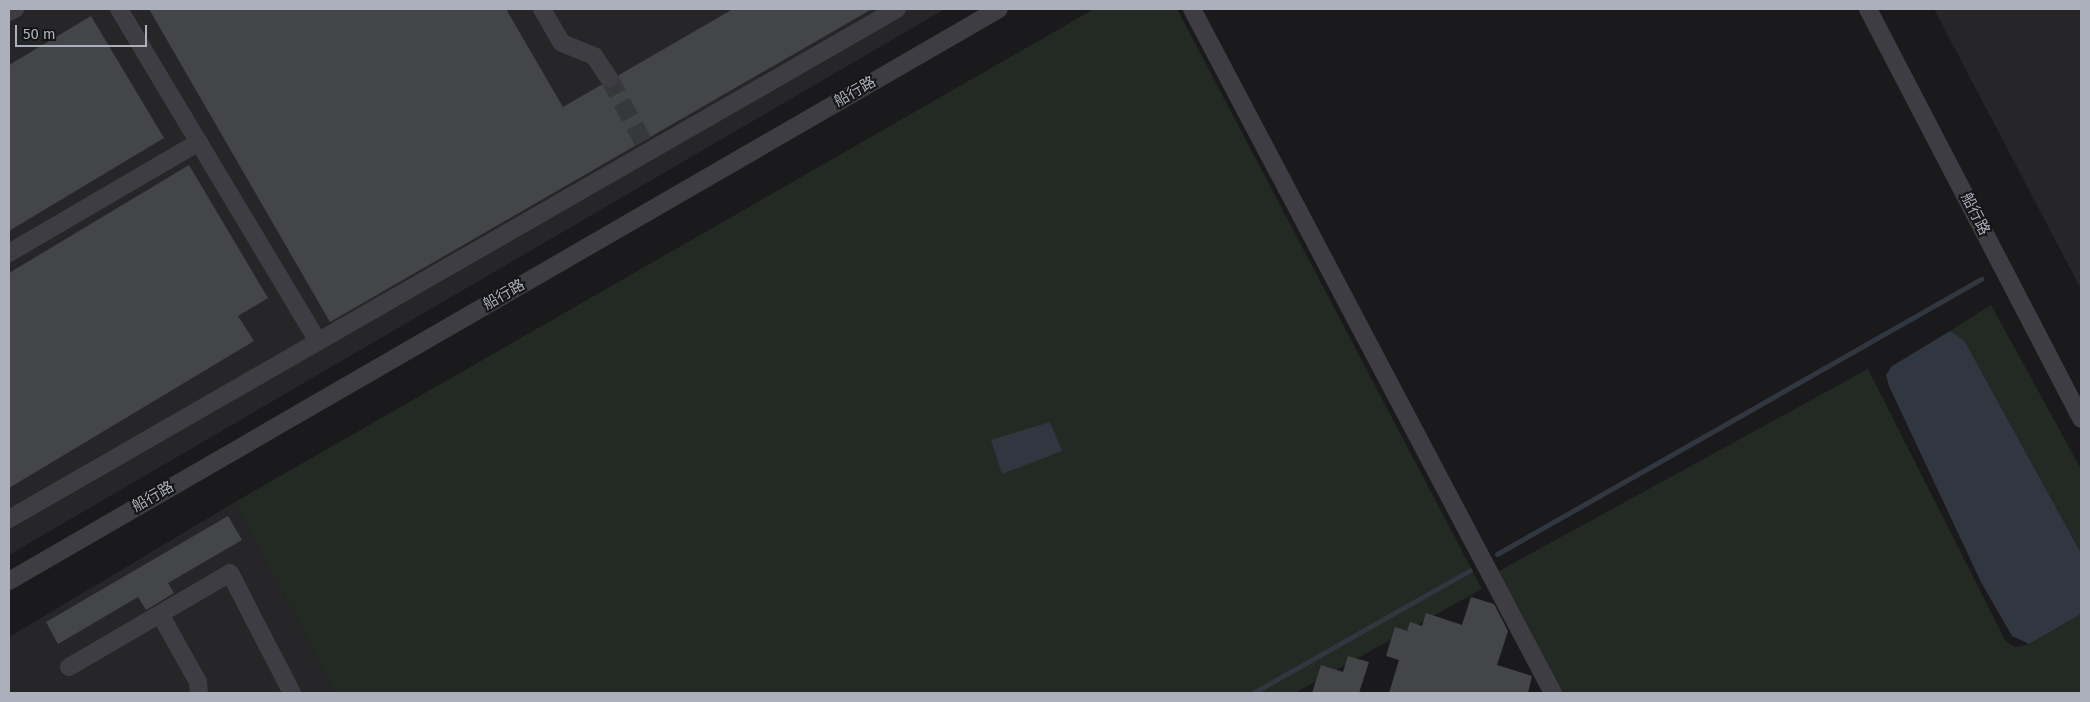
<!DOCTYPE html>
<meta charset="utf-8">
<style>
body{margin:0}
#map{position:relative;width:2090px;height:702px;overflow:hidden;background:#1a1a1c;font-family:"Fira Sans","Noto Sans SC",sans-serif}
div>[style]{position:absolute}
.built>*{inset:0;background:#262629}
.green>*{inset:0;background:#222a23}
.water>*{inset:0;background:#303740}
.stream>*{height:5px;margin:-2.5px;padding:0 2.5px;transform-origin:2.5px;border-radius:2.5px;background:#303740}
.building>*{inset:0;background:#444549}
.minor-tunnel>*{height:18px;margin-top:-9px;transform-origin:0;background:repeating-linear-gradient(90deg,#37383c 0 18px,transparent 0 27px)}
.minor>*{height:18px;margin:-9px;padding:0 9px;transform-origin:9px;border-radius:9px;background:#3d3d43}
span{translate:-50% -50%;white-space:nowrap;text-align:center;line-height:1.15;-webkit-text-stroke:4px #151517;paint-order:stroke}
.street-label{font-size:15px;color:#acb0bb}
.frame{position:absolute;inset:0;border:10px solid #acb0bb;pointer-events:none}
.scale{position:absolute;left:15px;top:25px;width:132px;height:22px;box-sizing:border-box;border:2px solid #acb0bb;border-top:0;padding-left:6px;font-size:15px;line-height:18px;white-space:nowrap;color:#acb0bb;-webkit-text-stroke:4px #151517;paint-order:stroke}
</style>
<div id="map">
<div class="built">
<div style="clip-path:polygon(9px 9px,945px 9px,9px 555px)"></div>
<div style="clip-path:polygon(1934px 9px,2081px 9px,2081px 289px)"></div>
<div style="clip-path:polygon(235px 502px,335px 693px,9px 693px,9px 637px)"></div>
</div>
<div class="green">
<div style="clip-path:polygon(1094px 9px,1177px 9px,1482px 589px,1295px 693px,335px 693px,235px 502px)"></div>
<div style="clip-path:polygon(1991px 305px,2081px 469px,2081px 553px,1964px 340px,1950px 331px)"></div>
<div style="clip-path:polygon(1868px 369px,2005px 640px,2015px 647px,2029px 644px,2081px 614px,2081px 693px,1560px 693px,1497px 572px)"></div>
</div>
<div class="water">
<div style="clip-path:polygon(1950px 331px,1964px 340px,2081px 553px,2081px 614px,2029px 644px,2012px 636px,1981px 582px,1889px 386px,1886px 375px,1892px 366px)"></div>
<div style="clip-path:polygon(1050px 422px,1062px 451px,1002px 474px,991px 440px)"></div>
</div>
<div class="stream">
<div style="left:1497px;top:554px;width:557px;rotate:-29.6deg"></div>
<div style="left:1253px;top:693px;width:249px;rotate:-29.5deg"></div>
</div>
<div class="building">
<div style="clip-path:polygon(149px 9px,506px 9px,563px 107px,601px 85px,615px 87px,619px 75px,733px 9px,872px 9px,330px 322px)"></div>
<div style="clip-path:polygon(91px 16px,164px 138px,9px 231px,9px 65px)"></div>
<div style="clip-path:polygon(189px 165px,268px 298px,238px 316px,254px 341px,9px 488px,9px 273px)"></div>
<div style="clip-path:polygon(228px 516px,242px 540px,168px 583px,174px 593px,146px 610px,138px 597px,58px 644px,46px 622px)"></div>
<div style="clip-path:polygon(1471px 597px,1494px 604px,1508px 631px,1497px 665px,1532px 676px,1528px 693px,1389px 693px,1399px 660px,1386px 656px,1395px 627px,1407px 631px,1410px 622px,1422px 626px,1426px 613px,1462px 625px)"></div>
<div style="clip-path:polygon(1348px 656px,1369px 662px,1359px 693px,1312px 693px,1321px 665px,1343px 672px)"></div>
</div>
<div class="minor-tunnel">
<div style="left:609px;top:78px;width:76px;rotate:61.8deg"></div>
</div>
<div class="minor">
<div style="left:119px;top:9px;width:387px;rotate:59.1deg"></div>
<div style="left:542px;top:9px;width:39px;rotate:60deg"></div>
<div style="left:562px;top:43px;width:35px;rotate:22deg"></div>
<div style="left:594px;top:56px;width:27px;rotate:56deg"></div>
<div style="left:1192px;top:9px;width:773px;rotate:62.18deg"></div>
<div style="left:1868px;top:9px;width:462px;rotate:62.5deg"></div>
<div style="left:9px;top:12px;width:7px;rotate:-27deg"></div>
<div style="left:9px;top:253px;width:220px;rotate:-30.3deg"></div>
<div style="left:9px;top:519px;width:1024px;rotate:-29.87deg"></div>
<div style="left:9px;top:581px;width:1143px;rotate:-30.02deg"></div>
<div style="left:160px;top:614px;width:78px;rotate:60.8deg"></div>
<div style="left:198px;top:682px;width:11px;rotate:85deg"></div>
<div style="left:69px;top:667px;width:186px;rotate:-30.3deg"></div>
<div style="left:230px;top:573px;width:135px;rotate:62.7deg"></div>
</div>
<div class="street-label">
<span style="left:855px;top:92px;rotate:-30deg">船行路</span>
<span style="left:1975px;top:214px;rotate:63deg">船行路</span>
<span style="left:504px;top:295px;rotate:-30deg">船行路</span>
<span style="left:153px;top:497px;rotate:-30deg">船行路</span>
</div>
<div class="frame"></div>
<div class="scale">50 m</div>
</div>
